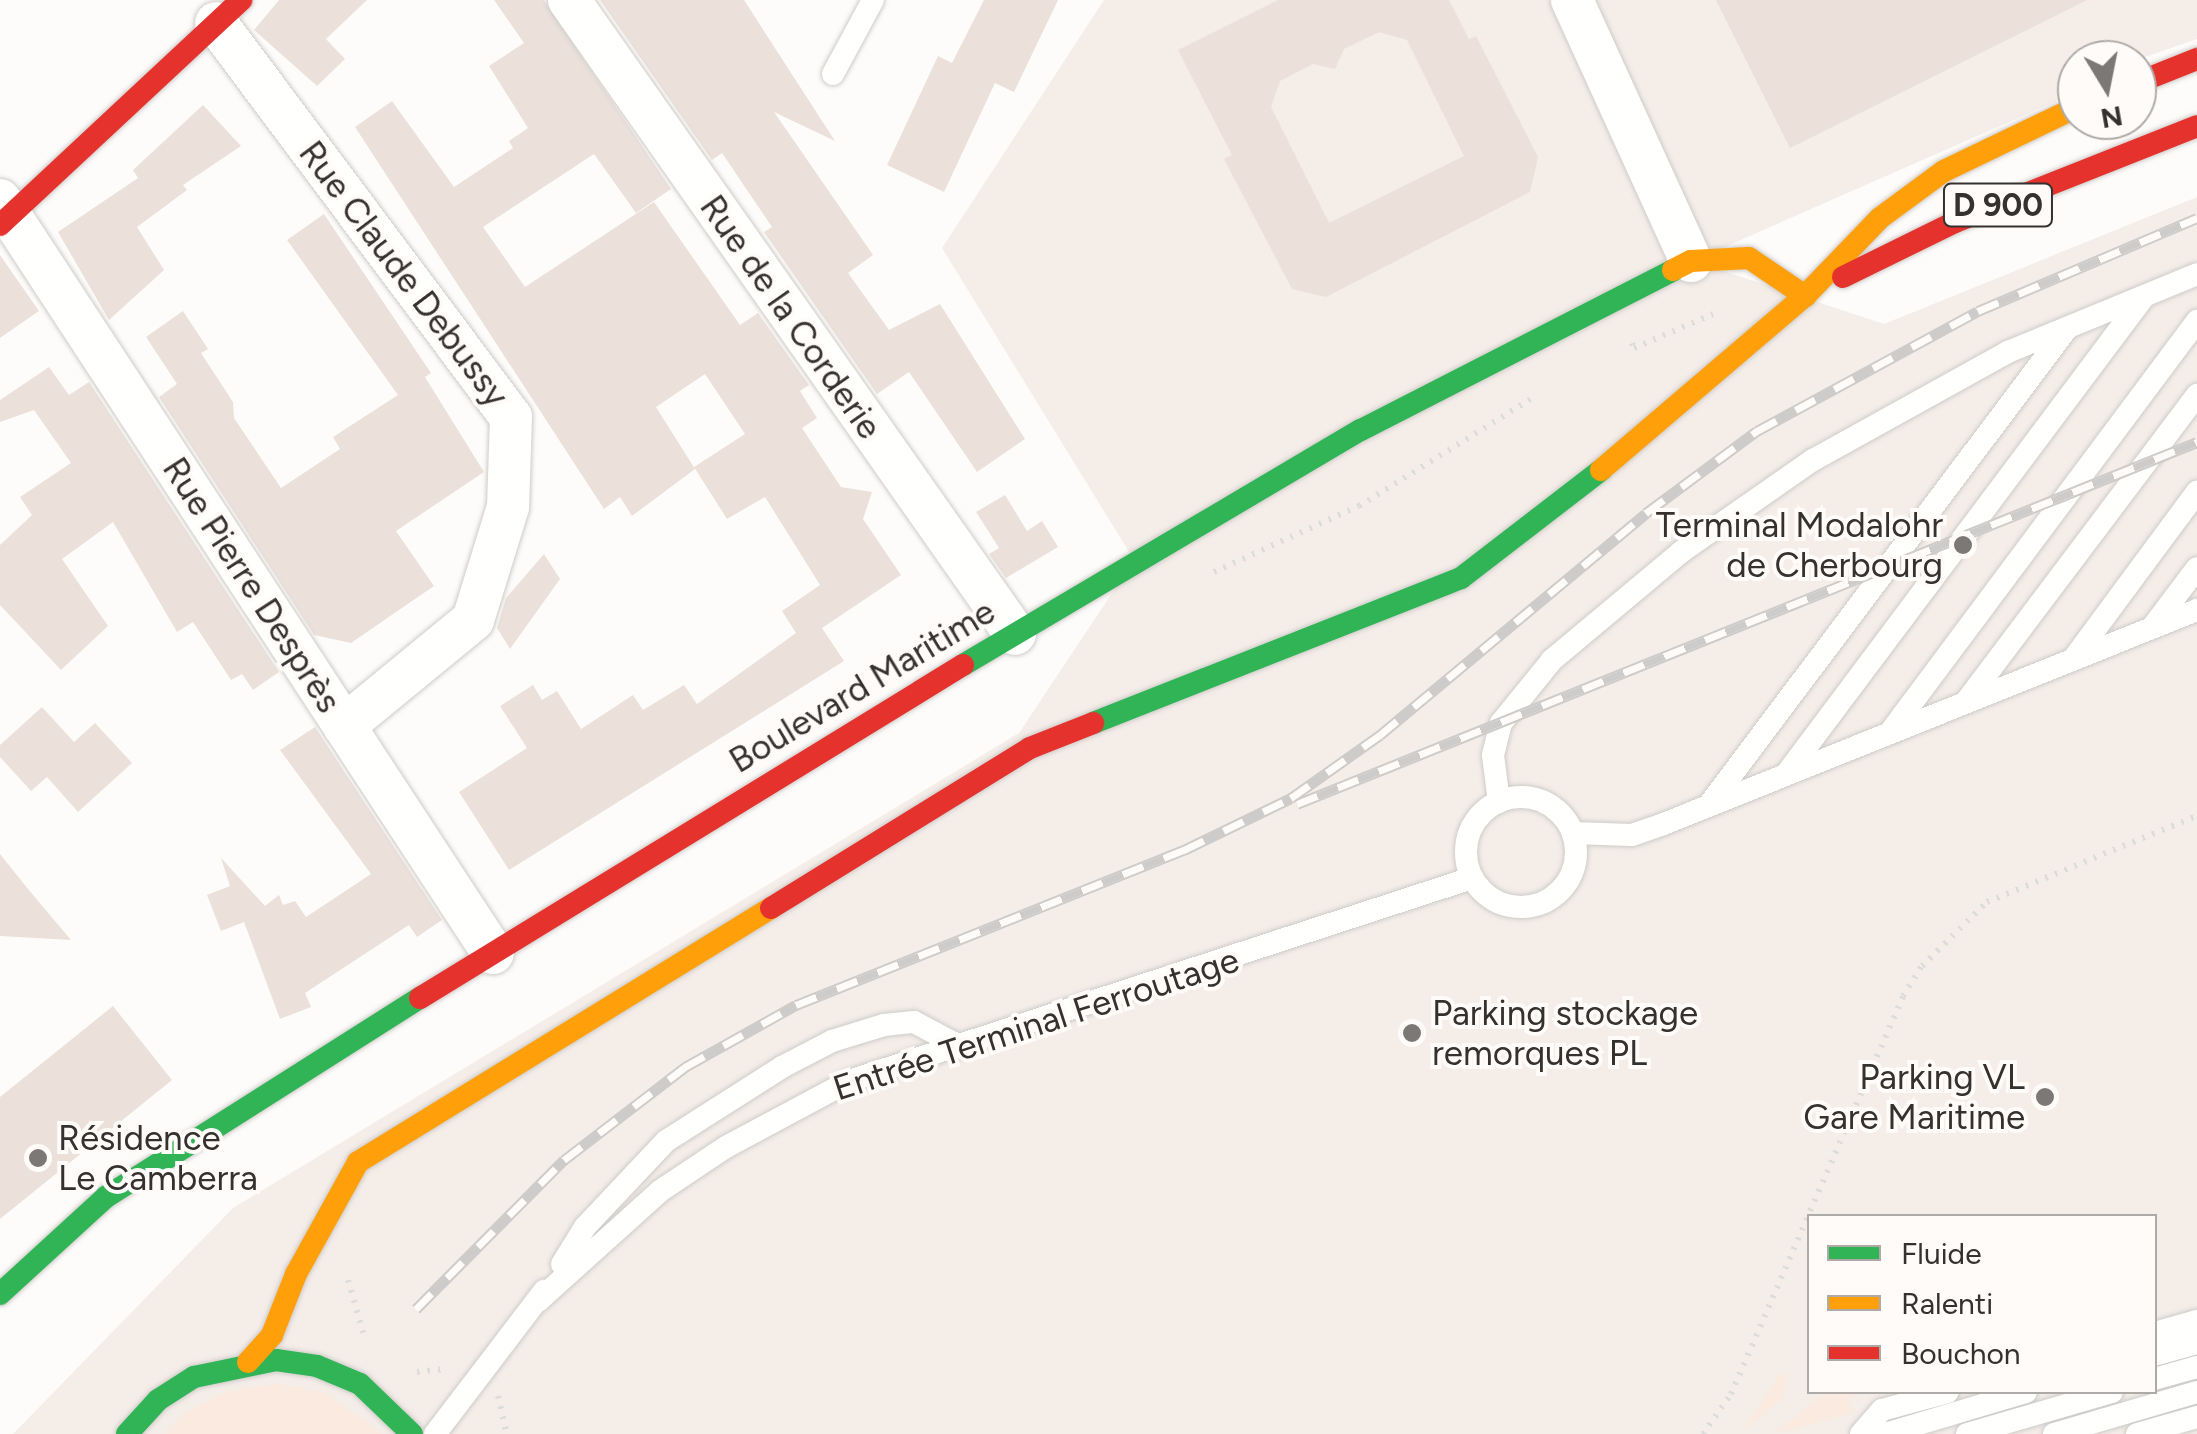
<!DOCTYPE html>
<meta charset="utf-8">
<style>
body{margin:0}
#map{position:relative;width:2197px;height:1434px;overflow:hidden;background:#fefcfa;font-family:Figtree,sans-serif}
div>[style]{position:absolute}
.built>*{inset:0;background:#f5ede8}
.green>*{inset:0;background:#fbeae0}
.building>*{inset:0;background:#ebe0da}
.path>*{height:6px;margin-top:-3px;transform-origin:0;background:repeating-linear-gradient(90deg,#dcdcdb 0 2.5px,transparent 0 10.5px)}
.roads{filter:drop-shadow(0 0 2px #ceccca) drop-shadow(0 0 2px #ceccca)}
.lane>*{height:22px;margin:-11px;padding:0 11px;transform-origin:11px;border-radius:11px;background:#fffffe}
.lane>.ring{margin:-11px;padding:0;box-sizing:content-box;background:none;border:22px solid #fffffe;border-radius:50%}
.street>*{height:42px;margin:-21px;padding:0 21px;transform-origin:21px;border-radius:21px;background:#fffffe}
.fast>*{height:22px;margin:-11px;padding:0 11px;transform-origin:11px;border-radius:11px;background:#30b455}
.slow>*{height:22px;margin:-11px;padding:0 11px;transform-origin:11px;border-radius:11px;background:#ff9f0a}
.jam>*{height:22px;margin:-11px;padding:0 11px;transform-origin:11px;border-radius:11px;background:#e5322d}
.rail>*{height:11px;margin-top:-5.5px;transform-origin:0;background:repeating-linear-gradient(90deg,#fffbf9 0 22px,#cdcccb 0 44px);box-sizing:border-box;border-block:2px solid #cdcccb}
.dots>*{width:28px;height:28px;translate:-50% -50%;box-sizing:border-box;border:5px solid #fffbf9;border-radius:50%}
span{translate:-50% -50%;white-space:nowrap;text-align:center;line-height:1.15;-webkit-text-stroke:8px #fffbf9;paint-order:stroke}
.shield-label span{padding:2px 8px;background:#fffbf9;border:2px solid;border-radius:8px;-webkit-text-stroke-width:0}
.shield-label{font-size:32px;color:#35312f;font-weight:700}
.street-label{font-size:35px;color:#35312f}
.poi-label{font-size:35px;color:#35312f}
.right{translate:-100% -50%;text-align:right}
.left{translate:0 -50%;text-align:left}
.legend{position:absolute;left:1807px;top:1214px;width:350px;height:180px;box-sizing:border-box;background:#fffbf9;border:2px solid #aeaaa8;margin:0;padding:12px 18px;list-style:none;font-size:30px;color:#35312f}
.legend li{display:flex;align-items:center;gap:20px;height:50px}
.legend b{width:50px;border:2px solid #aeaaa8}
.north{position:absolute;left:2057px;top:40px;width:100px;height:100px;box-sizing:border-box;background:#fffbf9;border:2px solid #aeaaa8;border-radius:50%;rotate:170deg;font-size:28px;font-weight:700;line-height:40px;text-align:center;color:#35312f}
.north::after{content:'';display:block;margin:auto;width:35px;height:45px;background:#7b7876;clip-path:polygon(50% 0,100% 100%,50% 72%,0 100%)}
</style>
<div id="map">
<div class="built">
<div style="clip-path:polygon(evenodd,1104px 0,2197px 0,2197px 39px,2137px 60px,2077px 60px,2077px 92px,1693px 261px,1884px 324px,2197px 197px,2197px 1434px,13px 1434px,233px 1208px,1019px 733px,1134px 560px,942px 248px,1104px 0,1810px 1216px,2154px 1216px,2154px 1392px,1810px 1392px,1810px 1216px)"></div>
</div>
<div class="green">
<div style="clip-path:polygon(1782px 1371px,1787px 1383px,1780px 1400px,1743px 1431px)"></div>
<div style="clip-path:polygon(276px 1384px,324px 1392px,382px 1434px,166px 1434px,184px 1414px,227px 1391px)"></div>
<div style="clip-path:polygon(1864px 1392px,1849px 1399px,1851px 1413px,1774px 1434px,1825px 1393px)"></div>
</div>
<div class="building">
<div style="clip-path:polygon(279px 0,367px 0,326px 39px,345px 59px,317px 86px,254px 30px)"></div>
<div style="clip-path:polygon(494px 0,544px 0,671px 189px,636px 213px,594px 154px,483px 227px,525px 287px,654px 202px,740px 325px,758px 313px,809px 385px,800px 391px,817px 418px,802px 428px,841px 487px,872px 492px,863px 519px,901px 575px,822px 628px,844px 661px,509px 870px,459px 792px,527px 748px,500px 706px,533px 685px,542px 700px,557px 691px,581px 729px,633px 695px,643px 710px,684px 685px,697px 704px,796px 633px,782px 611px,820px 585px,765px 497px,727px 519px,694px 467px,745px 434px,705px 374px,656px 407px,695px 469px,632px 516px,620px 497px,604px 509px,355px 127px,392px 101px,454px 187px,513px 148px,509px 141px,528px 128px,489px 66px,524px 43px)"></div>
<div style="clip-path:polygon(600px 0,744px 0,835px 141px,774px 112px,873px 255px,848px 273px,889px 330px,940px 304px,1025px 439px,977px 472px,909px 372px,877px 394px,764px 232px,772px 227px,722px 153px,712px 160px)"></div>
<div style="clip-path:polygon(984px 0,1058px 0,1014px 92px,995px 83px,944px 192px,887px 165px,938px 56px,952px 63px)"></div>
<div style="clip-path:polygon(evenodd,1278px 0,1449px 0,1469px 39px,1476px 36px,1538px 157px,1530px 192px,1326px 297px,1292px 289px,1224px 159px,1232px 155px,1178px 50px,1278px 0,1379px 32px,1407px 40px,1464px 156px,1329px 223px,1271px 107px,1280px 81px,1313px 64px,1335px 69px,1344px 49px,1379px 32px)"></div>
<div style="clip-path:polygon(1716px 0,2087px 0,1790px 148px)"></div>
<div style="clip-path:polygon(203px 105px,241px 146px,183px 185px,187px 190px,137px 227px,164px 270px,109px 320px,58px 232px,138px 178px,133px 170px)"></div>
<div style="clip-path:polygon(324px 214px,431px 373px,425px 377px,484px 472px,396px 531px,434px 586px,351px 643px,314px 635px,159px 397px,177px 384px,146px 337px,183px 311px,208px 349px,201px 353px,233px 402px,234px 418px,281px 488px,340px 449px,333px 437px,398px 395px,287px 240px)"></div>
<div style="clip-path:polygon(0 255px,39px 311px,0 338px)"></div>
<div style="clip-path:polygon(49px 367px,69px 395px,89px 382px,279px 672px,253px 690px,242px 674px,231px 680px,193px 622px,177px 632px,113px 522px,62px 559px,108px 626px,61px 670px,0 605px,0 545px,32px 515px,20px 497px,71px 463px,34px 410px,0 422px,0 400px)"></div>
<div style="clip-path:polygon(1005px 495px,1027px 531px,1042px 521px,1058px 547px,1006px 578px,989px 554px,999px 548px,976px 512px)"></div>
<div style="clip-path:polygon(544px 554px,560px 579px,510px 649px,497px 628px,506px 598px)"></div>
<div style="clip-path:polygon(42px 707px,74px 742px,95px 723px,132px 763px,78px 812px,47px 777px,31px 791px,0 757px,0 745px)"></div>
<div style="clip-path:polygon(315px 727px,442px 920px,417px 937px,409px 925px,305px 993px,311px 1007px,280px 1019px,244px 922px,221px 931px,207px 895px,230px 886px,221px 858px,265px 906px,279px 895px,283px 905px,295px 901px,306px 917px,371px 874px,280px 750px)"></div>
<div style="clip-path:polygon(0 854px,28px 889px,71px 940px,0 936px)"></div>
<div style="clip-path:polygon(113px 1006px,172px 1080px,0 1219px,0 1097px)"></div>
</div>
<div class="path">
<div style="left:1632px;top:343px;width:5px;rotate:68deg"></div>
<div style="left:1634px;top:348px;width:86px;rotate:-23.3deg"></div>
<div style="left:1214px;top:572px;width:159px;rotate:-24.5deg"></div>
<div style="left:1359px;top:506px;width:203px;rotate:-31.9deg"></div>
<div style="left:348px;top:1280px;width:57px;rotate:73.8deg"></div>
<div style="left:417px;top:1372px;width:28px;rotate:-6deg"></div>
<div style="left:498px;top:1396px;width:39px;rotate:77deg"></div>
<div style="left:1703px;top:1434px;width:49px;rotate:-55deg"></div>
<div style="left:1731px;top:1394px;width:434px;rotate:-66.6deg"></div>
<div style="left:1903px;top:996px;width:36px;rotate:-58deg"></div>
<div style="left:1922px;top:966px;width:91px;rotate:-44.6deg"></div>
<div style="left:1987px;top:902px;width:227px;rotate:-22.3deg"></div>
</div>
<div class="roads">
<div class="lane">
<div style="left:833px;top:74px;width:84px;rotate:-61.6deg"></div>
<div style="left:2154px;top:625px;width:71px;rotate:-53deg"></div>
<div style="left:2074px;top:658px;width:207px;rotate:-53.5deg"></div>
<div style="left:1968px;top:699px;width:381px;rotate:-53deg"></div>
<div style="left:1891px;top:731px;width:512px;rotate:-53.26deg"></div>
<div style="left:1787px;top:773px;width:594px;rotate:-53.15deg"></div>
<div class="ring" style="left:1466px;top:797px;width:88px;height:88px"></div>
<div style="left:1499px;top:802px;width:47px;rotate:-97.3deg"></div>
<div style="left:1493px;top:755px;width:33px;rotate:-76deg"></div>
<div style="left:1501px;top:723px;width:81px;rotate:-51deg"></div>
<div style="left:1552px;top:660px;width:168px;rotate:-39.9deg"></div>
<div style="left:1681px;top:552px;width:161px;rotate:-34.9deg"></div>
<div style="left:1813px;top:460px;width:223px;rotate:-29deg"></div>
<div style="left:2008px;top:352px;width:204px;rotate:-22.4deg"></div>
<div style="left:1709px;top:805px;width:593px;rotate:-53.09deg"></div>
<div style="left:1573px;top:833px;width:59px;rotate:1.9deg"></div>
<div style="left:1632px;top:835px;width:31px;rotate:-19deg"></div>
<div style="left:1661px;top:825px;width:578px;rotate:-21.86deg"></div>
<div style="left:562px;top:1264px;width:44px;rotate:-58.1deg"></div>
<div style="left:585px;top:1227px;width:118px;rotate:-46.7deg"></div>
<div style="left:666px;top:1141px;width:138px;rotate:-32.5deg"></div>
<div style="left:782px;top:1067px;width:56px;rotate:-27.5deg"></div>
<div style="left:832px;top:1041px;width:54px;rotate:-17.1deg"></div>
<div style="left:884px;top:1025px;width:30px;rotate:-6deg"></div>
<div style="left:914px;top:1022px;width:55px;rotate:28deg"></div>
<div style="left:538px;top:1301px;width:164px;rotate:-42deg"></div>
<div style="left:660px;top:1191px;width:79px;rotate:-33.7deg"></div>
<div style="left:726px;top:1147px;width:140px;rotate:-28.2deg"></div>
<div style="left:849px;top:1081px;width:655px;rotate:-18.05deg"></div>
<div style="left:2154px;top:1333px;width:45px;rotate:-15.6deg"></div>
<div style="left:2154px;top:1355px;width:45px;rotate:-15.6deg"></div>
<div style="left:2154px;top:1379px;width:45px;rotate:-15.6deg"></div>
<div style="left:435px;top:1434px;width:180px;rotate:-52.7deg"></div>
<div style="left:1861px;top:1434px;width:32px;rotate:-49deg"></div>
<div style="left:1882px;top:1410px;width:68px;rotate:-15.3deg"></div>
<div style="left:1885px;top:1434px;width:147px;rotate:-16.6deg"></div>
<div style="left:1967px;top:1434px;width:151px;rotate:-16.2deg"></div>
<div style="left:2054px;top:1434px;width:149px;rotate:-16.4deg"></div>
<div style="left:2137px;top:1434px;width:62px;rotate:-15.8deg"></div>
</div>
<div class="street">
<div style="left:569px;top:0;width:775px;rotate:54.87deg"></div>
<div style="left:1572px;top:0;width:287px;rotate:65.5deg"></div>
<div style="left:216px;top:23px;width:492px;rotate:53.2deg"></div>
<div style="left:511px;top:417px;width:90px;rotate:91.9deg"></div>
<div style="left:508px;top:507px;width:118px;rotate:107.2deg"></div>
<div style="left:473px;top:620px;width:167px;rotate:140.6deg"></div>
<div style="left:0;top:200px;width:900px;rotate:56.79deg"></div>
</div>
<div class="fast">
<div style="left:963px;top:665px;width:462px;rotate:-30.6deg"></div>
<div style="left:1361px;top:430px;width:351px;rotate:-27.1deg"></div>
<div style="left:1093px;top:723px;width:396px;rotate:-21.5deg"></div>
<div style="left:1461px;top:578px;width:177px;rotate:-37.6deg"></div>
<div style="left:0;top:1294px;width:144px;rotate:-42.5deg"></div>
<div style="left:106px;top:1197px;width:372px;rotate:-32.4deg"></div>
<div style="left:127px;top:1434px;width:46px;rotate:-47.6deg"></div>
<div style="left:158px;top:1400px;width:43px;rotate:-32.6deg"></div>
<div style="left:194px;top:1377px;width:84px;rotate:-11.7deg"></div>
<div style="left:276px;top:1360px;width:41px;rotate:8.3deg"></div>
<div style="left:317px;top:1366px;width:47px;rotate:22.7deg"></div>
<div style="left:360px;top:1384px;width:72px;rotate:43.9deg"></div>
</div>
<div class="slow">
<div style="left:1673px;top:270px;width:20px;rotate:-27deg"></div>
<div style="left:1691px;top:261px;width:58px;rotate:-3deg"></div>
<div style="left:1749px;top:258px;width:68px;rotate:34.2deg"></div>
<div style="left:1601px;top:470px;width:268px;rotate:-40.5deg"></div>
<div style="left:1805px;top:296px;width:108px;rotate:-46.1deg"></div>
<div style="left:1880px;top:218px;width:79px;rotate:-36.3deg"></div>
<div style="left:1944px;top:171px;width:148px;rotate:-25.7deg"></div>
<div style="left:248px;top:1362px;width:36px;rotate:-48deg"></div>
<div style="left:272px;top:1335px;width:66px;rotate:-68.5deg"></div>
<div style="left:296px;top:1274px;width:128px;rotate:-61deg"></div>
<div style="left:358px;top:1162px;width:485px;rotate:-31.6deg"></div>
</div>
<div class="jam">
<div style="left:2137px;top:83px;width:65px;rotate:-21.8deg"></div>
<div style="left:0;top:225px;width:330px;rotate:-43deg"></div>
<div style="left:1843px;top:277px;width:125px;rotate:-26.2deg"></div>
<div style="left:1955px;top:222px;width:260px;rotate:-21.6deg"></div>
<div style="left:771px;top:908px;width:304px;rotate:-31.7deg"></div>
<div style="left:1030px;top:748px;width:68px;rotate:-21.6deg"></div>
<div style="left:420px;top:998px;width:637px;rotate:-31.52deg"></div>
</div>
</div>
<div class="rail">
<div style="left:1297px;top:804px;width:970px;rotate:-21.91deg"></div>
<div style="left:416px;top:1309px;width:210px;rotate:-45.2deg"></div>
<div style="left:564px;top:1160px;width:153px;rotate:-37.5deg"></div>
<div style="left:685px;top:1067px;width:127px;rotate:-29.2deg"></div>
<div style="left:796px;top:1005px;width:418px;rotate:-21.8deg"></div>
<div style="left:1184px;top:850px;width:119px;rotate:-25.9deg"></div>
<div style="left:1291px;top:798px;width:109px;rotate:-35.3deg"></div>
<div style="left:1380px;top:735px;width:346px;rotate:-39.8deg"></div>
<div style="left:1646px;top:513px;width:138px;rotate:-36.5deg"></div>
<div style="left:1757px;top:431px;width:251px;rotate:-28.5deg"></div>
<div style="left:1978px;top:311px;width:238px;rotate:-23deg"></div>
</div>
<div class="dots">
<div style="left:1963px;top:545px;background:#7b7876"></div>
<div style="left:1412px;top:1033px;background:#7b7876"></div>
<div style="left:2045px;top:1097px;background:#7b7876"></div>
<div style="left:38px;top:1158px;background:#7b7876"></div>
</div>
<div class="shield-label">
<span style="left:1998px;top:205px">D 900</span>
</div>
<div class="street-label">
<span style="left:404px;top:274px;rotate:53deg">Rue Claude Debussy</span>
<span style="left:791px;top:317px;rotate:55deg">Rue de la Corderie</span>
<span style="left:252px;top:585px;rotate:57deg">Rue Pierre Desprès</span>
<span style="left:862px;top:686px;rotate:-31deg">Boulevard Maritime</span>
<span style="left:1036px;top:1024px;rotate:-18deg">Entrée Terminal Ferroutage</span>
</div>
<div class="poi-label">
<span class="right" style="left:1943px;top:545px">Terminal Modalohr<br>de Cherbourg</span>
<span class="left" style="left:1432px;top:1033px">Parking stockage<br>remorques PL</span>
<span class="right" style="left:2025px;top:1097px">Parking VL<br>Gare Maritime</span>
<span class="left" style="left:58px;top:1158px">Résidence<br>Le Camberra</span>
</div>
<ul class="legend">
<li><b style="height:12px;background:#30b455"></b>Fluide</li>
<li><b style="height:12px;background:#ff9f0a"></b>Ralenti</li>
<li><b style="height:12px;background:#e5322d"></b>Bouchon</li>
</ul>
<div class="north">N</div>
</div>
